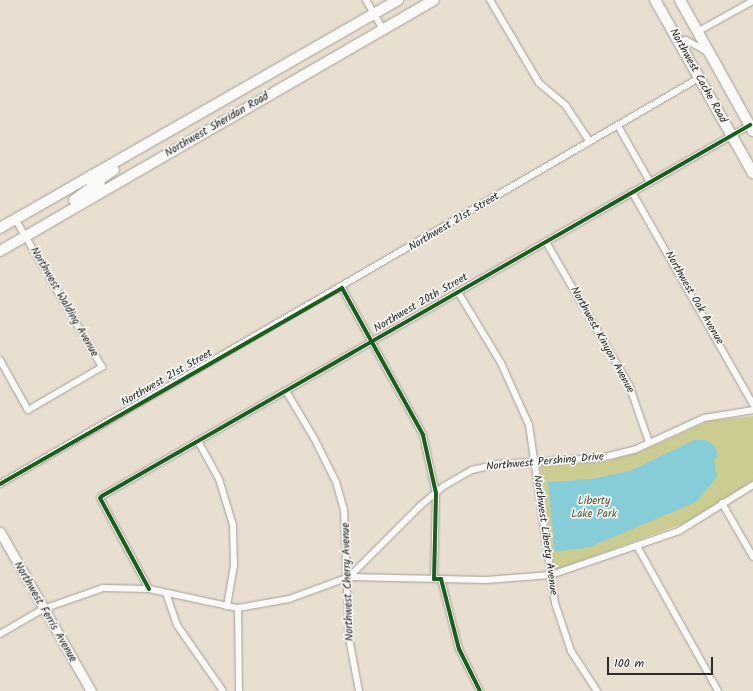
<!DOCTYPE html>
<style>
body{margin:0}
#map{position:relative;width:753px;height:691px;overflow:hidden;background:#e8dfd1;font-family:Kalam,sans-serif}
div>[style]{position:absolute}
.green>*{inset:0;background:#cacc92}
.water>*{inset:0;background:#87cdd7}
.roads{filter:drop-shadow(0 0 1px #a49f97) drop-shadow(0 0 1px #a49f97)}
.minor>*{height:6px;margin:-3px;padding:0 3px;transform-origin:3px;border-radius:3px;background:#fcfaf8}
.secondary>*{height:9px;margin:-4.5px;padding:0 4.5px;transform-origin:4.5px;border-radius:4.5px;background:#fcfaf8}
.primary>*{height:10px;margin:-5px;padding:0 5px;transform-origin:5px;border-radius:5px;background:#fcfaf8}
.cycleway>*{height:4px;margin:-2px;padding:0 2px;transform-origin:2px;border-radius:2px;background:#1b5e20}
span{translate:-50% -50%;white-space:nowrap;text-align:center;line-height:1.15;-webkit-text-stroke:3.5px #f6f6f2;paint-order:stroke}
.street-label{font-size:11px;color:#2b2b2b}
.park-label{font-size:11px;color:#53573b}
.scale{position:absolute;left:607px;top:657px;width:106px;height:18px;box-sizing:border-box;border:2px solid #2b2b2b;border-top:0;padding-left:5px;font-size:12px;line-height:14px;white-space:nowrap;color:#2b2b2b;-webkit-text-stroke:3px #f6f6f2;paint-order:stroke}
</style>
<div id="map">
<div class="green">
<div style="clip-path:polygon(753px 416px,753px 481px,685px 523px,555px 570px,540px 466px,605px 462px,642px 451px,709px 421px)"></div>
</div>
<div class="water">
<div style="clip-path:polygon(694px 440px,704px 440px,714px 445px,718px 454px,714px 461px,717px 477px,696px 502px,590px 547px,555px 552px,548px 482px,592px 479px,630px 471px)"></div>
</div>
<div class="roads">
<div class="minor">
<div style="left:366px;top:0;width:34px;rotate:60deg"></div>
<div style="left:490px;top:0;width:96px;rotate:59.4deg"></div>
<div style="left:539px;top:83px;width:35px;rotate:40deg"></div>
<div style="left:566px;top:106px;width:43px;rotate:56.3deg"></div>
<div style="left:697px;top:32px;width:64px;rotate:-29deg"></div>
<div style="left:679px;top:42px;width:7px;rotate:-16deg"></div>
<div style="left:686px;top:40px;width:25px;rotate:29deg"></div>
<div style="left:618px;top:126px;width:64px;rotate:60.3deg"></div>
<div style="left:632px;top:192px;width:244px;rotate:60.3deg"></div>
<div style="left:546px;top:242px;width:165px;rotate:59.9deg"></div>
<div style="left:629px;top:385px;width:60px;rotate:70.7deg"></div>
<div style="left:342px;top:288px;width:168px;rotate:61.1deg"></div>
<div style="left:423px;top:435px;width:59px;rotate:77.4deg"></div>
<div style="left:436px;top:493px;width:86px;rotate:91.3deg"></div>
<div style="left:458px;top:292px;width:83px;rotate:58.8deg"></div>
<div style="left:501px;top:363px;width:68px;rotate:65.7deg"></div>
<div style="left:529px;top:425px;width:180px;rotate:81.7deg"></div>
<div style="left:555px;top:603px;width:51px;rotate:71.6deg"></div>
<div style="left:571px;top:651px;width:48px;rotate:57deg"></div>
<div style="left:0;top:360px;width:57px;rotate:60.8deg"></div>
<div style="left:28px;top:410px;width:86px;rotate:-30.2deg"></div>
<div style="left:102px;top:367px;width:172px;rotate:-120.4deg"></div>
<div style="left:286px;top:391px;width:55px;rotate:59.2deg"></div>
<div style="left:314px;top:438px;width:49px;rotate:63.4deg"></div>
<div style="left:336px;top:482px;width:29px;rotate:74deg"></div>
<div style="left:344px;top:510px;width:128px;rotate:87.8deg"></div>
<div style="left:349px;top:638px;width:54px;rotate:79.3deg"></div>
<div style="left:198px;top:441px;width:43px;rotate:61.1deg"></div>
<div style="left:219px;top:479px;width:48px;rotate:73.1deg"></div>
<div style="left:233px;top:525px;width:40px;rotate:88.6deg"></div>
<div style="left:234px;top:565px;width:42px;rotate:99.7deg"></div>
<div style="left:0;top:484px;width:808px;rotate:-30.15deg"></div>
<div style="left:722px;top:503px;width:62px;rotate:60.1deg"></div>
<div style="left:637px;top:546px;width:166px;rotate:60.8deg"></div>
<div style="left:349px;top:577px;width:137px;rotate:1.3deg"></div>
<div style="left:486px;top:580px;width:65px;rotate:-4.4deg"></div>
<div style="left:551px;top:575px;width:135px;rotate:-19deg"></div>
<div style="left:679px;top:531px;width:87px;rotate:-31.9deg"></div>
<div style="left:441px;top:579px;width:72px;rotate:75.6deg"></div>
<div style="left:459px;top:649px;width:47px;rotate:63.4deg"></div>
<div style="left:149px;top:589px;width:103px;rotate:-118.3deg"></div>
<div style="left:100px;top:498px;width:3px;rotate:-45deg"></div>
<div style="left:102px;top:496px;width:747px;rotate:-29.79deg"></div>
<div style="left:166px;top:593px;width:34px;rotate:71deg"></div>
<div style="left:177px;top:625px;width:80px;rotate:55.1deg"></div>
<div style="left:238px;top:608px;width:83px;rotate:89.3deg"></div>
<div style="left:0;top:634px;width:50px;rotate:-30.2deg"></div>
<div style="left:43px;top:609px;width:64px;rotate:-19.3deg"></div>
<div style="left:103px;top:588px;width:46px;rotate:1.2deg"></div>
<div style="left:149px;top:589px;width:91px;rotate:12.1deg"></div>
<div style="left:238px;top:608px;width:52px;rotate:-10deg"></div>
<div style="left:289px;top:599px;width:64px;rotate:-20.1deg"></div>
<div style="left:349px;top:577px;width:100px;rotate:-45deg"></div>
<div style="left:420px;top:506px;width:31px;rotate:-40deg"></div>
<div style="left:444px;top:486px;width:32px;rotate:-30deg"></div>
<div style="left:472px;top:470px;width:28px;rotate:-13deg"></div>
<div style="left:499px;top:464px;width:102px;rotate:-3.4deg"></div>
<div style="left:601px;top:458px;width:34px;rotate:-14deg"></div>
<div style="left:634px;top:450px;width:77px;rotate:-24.6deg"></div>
<div style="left:704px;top:418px;width:50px;rotate:-9.3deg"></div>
</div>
<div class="secondary">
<div style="left:0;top:532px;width:183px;rotate:60.2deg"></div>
</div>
<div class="primary">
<div style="left:655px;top:0;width:199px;rotate:60.5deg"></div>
<div style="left:680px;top:0;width:150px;rotate:60.9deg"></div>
<div style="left:101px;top:192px;width:12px;rotate:-99deg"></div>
<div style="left:99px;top:180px;width:18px;rotate:-34deg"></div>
<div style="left:74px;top:200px;width:22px;rotate:-36deg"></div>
<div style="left:92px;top:187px;width:12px;rotate:-90deg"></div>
<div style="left:0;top:228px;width:459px;rotate:-29.8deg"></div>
<div style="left:0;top:251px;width:501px;rotate:-30.04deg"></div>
</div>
</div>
<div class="cycleway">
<div style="left:0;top:484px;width:394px;rotate:-29.8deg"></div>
<div style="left:342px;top:288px;width:168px;rotate:61.1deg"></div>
<div style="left:423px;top:435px;width:59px;rotate:77.4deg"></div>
<div style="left:436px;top:493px;width:86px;rotate:91.3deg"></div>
<div style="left:434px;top:579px;width:7px"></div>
<div style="left:441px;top:579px;width:72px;rotate:75.6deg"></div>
<div style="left:459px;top:649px;width:47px;rotate:63.4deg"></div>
<div style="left:149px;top:589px;width:103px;rotate:-118.3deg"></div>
<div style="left:100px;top:498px;width:3px;rotate:-45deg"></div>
<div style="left:102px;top:496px;width:747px;rotate:-29.79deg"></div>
</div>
<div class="street-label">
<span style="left:698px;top:76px;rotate:61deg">Northwest Cache Road</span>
<span style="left:217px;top:125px;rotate:-30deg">Northwest Sheridan Road</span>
<span style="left:454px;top:222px;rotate:-31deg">Northwest 21st Street</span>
<span style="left:694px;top:298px;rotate:60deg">Northwest Oak Avenue</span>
<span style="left:64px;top:302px;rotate:60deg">Northwest Walding Avenue</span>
<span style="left:421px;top:303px;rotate:-30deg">Northwest 20th Street</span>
<span style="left:602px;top:340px;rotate:61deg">Northwest Kinyon Avenue</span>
<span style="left:167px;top:378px;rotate:-30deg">Northwest 21st Street</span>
<span style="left:545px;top:462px;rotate:-5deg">Northwest Pershing Drive</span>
<span style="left:545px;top:535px;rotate:82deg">Northwest Liberty Avenue</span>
<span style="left:348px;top:582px;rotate:-92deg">Northwest Cherry Avenue</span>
<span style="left:45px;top:612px;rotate:60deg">Northwest Ferris Avenue</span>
</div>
<div class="park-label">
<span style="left:594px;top:508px">Liberty<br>Lake Park</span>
</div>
<div class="scale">100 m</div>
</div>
